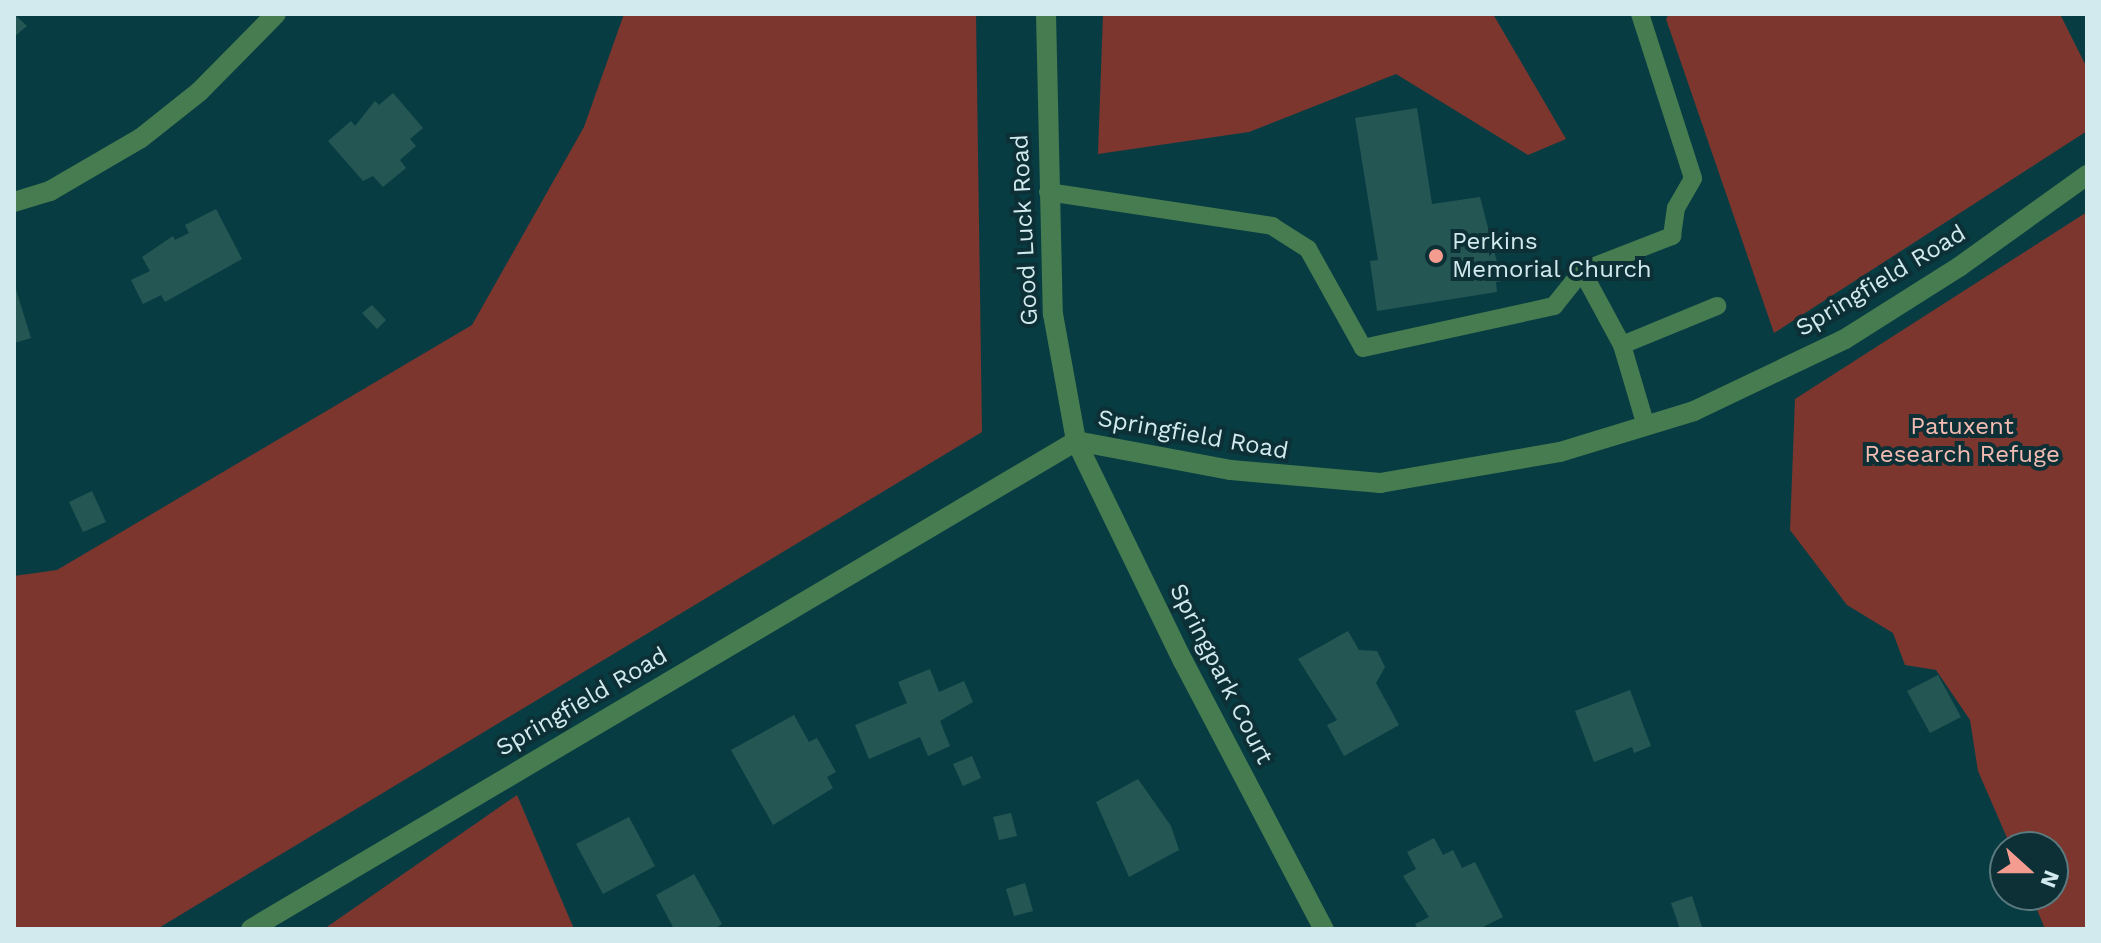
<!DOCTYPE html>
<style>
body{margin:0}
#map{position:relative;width:2101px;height:943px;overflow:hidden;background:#083c43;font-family:"Work Sans",sans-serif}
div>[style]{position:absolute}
.green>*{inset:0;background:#7c362e}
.building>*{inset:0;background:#245753}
.service>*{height:18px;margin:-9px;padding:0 9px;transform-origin:9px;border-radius:9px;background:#477c50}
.minor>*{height:20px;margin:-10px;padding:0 10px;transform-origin:10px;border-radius:10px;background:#477c50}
.tertiary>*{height:20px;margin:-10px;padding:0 10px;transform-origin:10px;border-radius:10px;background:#477c50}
.dots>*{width:22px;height:22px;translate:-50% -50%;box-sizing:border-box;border:4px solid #0c3035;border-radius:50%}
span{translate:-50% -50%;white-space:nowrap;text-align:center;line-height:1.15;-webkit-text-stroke:8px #0c3035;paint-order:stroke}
.street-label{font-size:24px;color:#d2eaee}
.poi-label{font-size:24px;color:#d2eaee}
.left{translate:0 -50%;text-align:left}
.park-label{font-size:24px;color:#f3bbb2}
.frame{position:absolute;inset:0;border:16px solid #d2eaee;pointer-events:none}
.north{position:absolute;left:1989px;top:831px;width:80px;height:80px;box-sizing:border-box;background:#0c3035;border:2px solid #5b7a7f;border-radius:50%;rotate:111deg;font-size:22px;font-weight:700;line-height:32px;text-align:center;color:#d2eaee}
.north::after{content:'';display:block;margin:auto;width:28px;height:36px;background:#f59c90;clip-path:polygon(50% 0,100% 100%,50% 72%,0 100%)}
</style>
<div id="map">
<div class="green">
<div style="clip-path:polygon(624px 14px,976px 14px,982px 432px,157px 929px,14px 929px,14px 576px,57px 570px,472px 325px,584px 127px)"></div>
<div style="clip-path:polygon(1103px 14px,1493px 14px,1566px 139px,1528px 155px,1396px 74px,1249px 132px,1098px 154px)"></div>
<div style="clip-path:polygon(1669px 14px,2060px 14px,2087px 68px,2087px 131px,1774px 333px,1666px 19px)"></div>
<div style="clip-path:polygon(2087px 212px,2087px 929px,2045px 929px,2031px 895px,2053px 895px,2053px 847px,2011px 847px,1978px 771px,1970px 720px,1936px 670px,1905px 665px,1893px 633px,1847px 605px,1790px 530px,1795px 399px)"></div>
<div style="clip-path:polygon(517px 795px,574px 929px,324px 929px)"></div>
</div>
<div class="building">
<div style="clip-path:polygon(14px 14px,27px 26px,14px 37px)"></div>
<div style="clip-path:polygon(393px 93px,423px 128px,410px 139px,416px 146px,400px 160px,406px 168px,383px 187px,373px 176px,363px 181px,328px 141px,351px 121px,355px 126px,375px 101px,379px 105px)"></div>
<div style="clip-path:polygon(1417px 108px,1432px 204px,1480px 197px,1502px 281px,1496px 282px,1497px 292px,1377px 311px,1370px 261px,1378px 260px,1355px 118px)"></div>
<div style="clip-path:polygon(216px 209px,242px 259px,165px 302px,161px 295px,143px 304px,131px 280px,150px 271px,142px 257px,173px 236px,175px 240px,189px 233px,185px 225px)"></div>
<div style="clip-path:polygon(14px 283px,31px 338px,14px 343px)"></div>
<div style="clip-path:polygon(372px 305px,386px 320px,377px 329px,362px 313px)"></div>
<div style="clip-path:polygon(92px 491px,106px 522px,83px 532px,69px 502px)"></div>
<div style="clip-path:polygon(1348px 631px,1359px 650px,1377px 651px,1385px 667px,1376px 683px,1399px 725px,1344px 756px,1327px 725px,1337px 720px,1298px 659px)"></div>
<div style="clip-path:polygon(930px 669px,939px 692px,964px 681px,973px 702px,940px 721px,950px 746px,928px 756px,920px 737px,869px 759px,855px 725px,907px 703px,898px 682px)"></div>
<div style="clip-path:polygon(1938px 675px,1961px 717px,1930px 733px,1907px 691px)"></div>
<div style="clip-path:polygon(1630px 690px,1651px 746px,1634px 753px,1632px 747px,1594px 762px,1575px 711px)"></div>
<div style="clip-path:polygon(794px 715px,809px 742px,817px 738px,836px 772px,827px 777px,833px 788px,773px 825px,731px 750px)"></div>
<div style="clip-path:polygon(972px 756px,981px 778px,963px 786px,953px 764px)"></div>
<div style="clip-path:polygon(1138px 779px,1171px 826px,1179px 850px,1129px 877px,1096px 802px)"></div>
<div style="clip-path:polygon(1011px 813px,1017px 836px,999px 840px,993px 817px)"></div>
<div style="clip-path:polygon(629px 817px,655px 866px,603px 894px,576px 844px)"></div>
<div style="clip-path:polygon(1434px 838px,1443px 855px,1453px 850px,1462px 868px,1475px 862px,1503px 917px,1479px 929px,1418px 929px,1415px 924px,1429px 917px,1403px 876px,1416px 869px,1407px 852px)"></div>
<div style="clip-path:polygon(694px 874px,722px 924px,714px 929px,674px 929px,656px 895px)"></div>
<div style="clip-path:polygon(1025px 883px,1033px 911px,1014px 916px,1006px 889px)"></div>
<div style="clip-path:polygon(1692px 896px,1702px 927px,1680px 929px,1671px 903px)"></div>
</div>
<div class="service">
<div style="left:1048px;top:192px;width:227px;rotate:8.6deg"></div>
<div style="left:1272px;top:226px;width:43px;rotate:32.6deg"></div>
<div style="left:1308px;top:249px;width:113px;rotate:60.9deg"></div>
<div style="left:1363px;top:348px;width:196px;rotate:-12.4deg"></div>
<div style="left:1554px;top:306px;width:45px;rotate:-51.3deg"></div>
<div style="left:1622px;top:345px;width:84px;rotate:-118.4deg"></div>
<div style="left:1582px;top:271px;width:97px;rotate:-21.3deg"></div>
<div style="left:1672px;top:236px;width:28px;rotate:-82deg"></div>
<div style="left:1676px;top:208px;width:34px;rotate:-60deg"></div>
<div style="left:1693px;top:178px;width:172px;rotate:-107.9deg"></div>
<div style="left:1646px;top:426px;width:84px;rotate:-106.5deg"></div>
<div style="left:1622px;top:345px;width:103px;rotate:-22.3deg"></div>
</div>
<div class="minor">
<div style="left:14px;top:202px;width:38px;rotate:-17deg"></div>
<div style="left:50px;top:191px;width:105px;rotate:-30.2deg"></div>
<div style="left:141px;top:138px;width:75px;rotate:-38.5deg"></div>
<div style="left:200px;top:91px;width:108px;rotate:-45.4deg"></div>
<div style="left:1076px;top:441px;width:245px;rotate:64.1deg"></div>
<div style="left:1183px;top:661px;width:303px;rotate:62.3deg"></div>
</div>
<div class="tertiary">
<div style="left:1046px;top:14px;width:300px;rotate:88.7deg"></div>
<div style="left:1053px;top:314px;width:129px;rotate:79.7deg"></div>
<div style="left:251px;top:929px;width:959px;rotate:-30.6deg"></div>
<div style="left:1076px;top:441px;width:158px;rotate:10.6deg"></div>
<div style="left:1231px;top:470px;width:150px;rotate:5deg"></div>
<div style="left:1380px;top:483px;width:183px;rotate:-9.8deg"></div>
<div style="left:1560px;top:452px;width:140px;rotate:-17deg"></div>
<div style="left:1694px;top:411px;width:167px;rotate:-25.5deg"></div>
<div style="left:1845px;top:339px;width:135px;rotate:-32.3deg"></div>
<div style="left:1959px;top:267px;width:158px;rotate:-35.7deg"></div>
</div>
<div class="dots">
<div style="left:1436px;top:256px;background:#f59c90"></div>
</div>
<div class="street-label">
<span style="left:1025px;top:230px;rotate:-93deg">Good Luck Road</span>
<span style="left:1881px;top:281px;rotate:-31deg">Springfield Road</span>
<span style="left:1193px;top:435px;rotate:10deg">Springfield Road</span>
<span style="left:1221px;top:674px;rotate:63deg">Springpark Court</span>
<span style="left:582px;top:702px;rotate:-30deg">Springfield Road</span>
</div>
<div class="poi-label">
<span class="left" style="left:1452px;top:256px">Perkins<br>Memorial Church</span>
</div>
<div class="park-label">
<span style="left:1962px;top:441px">Patuxent<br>Research Refuge</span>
</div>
<div class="frame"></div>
<div class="north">N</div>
</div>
